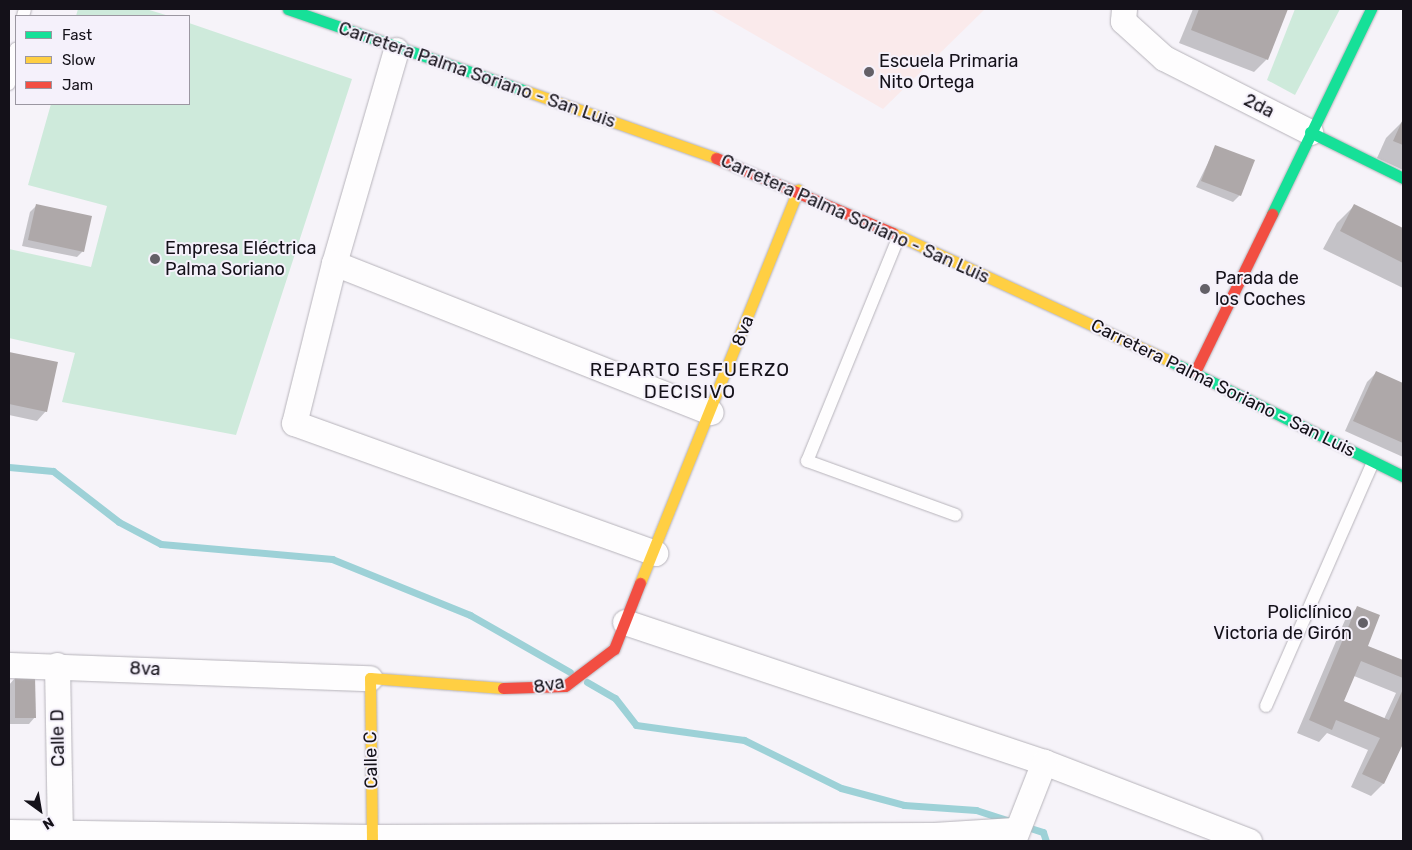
<!DOCTYPE html>
<meta charset="utf-8">
<style>
body{margin:0}
#map{position:relative;width:1412px;height:850px;overflow:hidden;background:#f6f3f9;font-family:Rubik,sans-serif}
div>[style]{position:absolute}
.education>*{inset:0;background:#faeaeb}
.green>*{inset:0;background:#ceeadb}
.shadow>*{inset:0;background:#0003}
.stream>*{height:7px;margin:-3.5px;padding:0 3.5px;transform-origin:3.5px;border-radius:3.5px;background:#9dd1d7}
.building>*{inset:0;background:#aea8a9}
.roads{filter:drop-shadow(0 0 1px #b6b3ba) drop-shadow(0 0 1px #b6b3ba)}
.lane>*{height:12px;margin:-6px;padding:0 6px;transform-origin:6px;border-radius:6px;background:#fefdfe}
.street>*{height:25px;margin:-12.5px;padding:0 12.5px;transform-origin:12.5px;border-radius:12.5px;background:#fefdfe}
.fast>*{height:11px;margin:-5.5px;padding:0 5.5px;transform-origin:5.5px;border-radius:5.5px;background:#16e098}
.slow>*{height:11px;margin:-5.5px;padding:0 5.5px;transform-origin:5.5px;border-radius:5.5px;background:#ffcf43}
.jam>*{height:11px;margin:-5.5px;padding:0 5.5px;transform-origin:5.5px;border-radius:5.5px;background:#f24e42}
.dots>*{width:14px;height:14px;translate:-50% -50%;box-sizing:border-box;border:2px solid #f5f1fb;border-radius:50%}
span{translate:-50% -50%;white-space:nowrap;text-align:center;line-height:1.15;-webkit-text-stroke:4px #f5f1fb;paint-order:stroke}
.poi-label{font-size:18px;color:#141119}
.left{translate:0 -50%;text-align:left}
.right{translate:-100% -50%;text-align:right}
.street-label{font-size:18px;color:#141119}
.neighbourhood-label{font-size:19px;color:#141119;letter-spacing:1px}
.frame{position:absolute;inset:0;border:10px solid #141119;pointer-events:none}
.legend{position:absolute;left:15px;top:15px;width:175px;height:90px;box-sizing:border-box;background:#f5f1fb;border:1px solid #9b97a1;margin:0;padding:6px 9px;list-style:none;font-size:15px;color:#141119}
.legend li{display:flex;align-items:center;gap:10px;height:25px}
.legend b{width:25px;border:1px solid #9b97a1}
.north{position:absolute;left:15px;top:785px;width:50px;height:50px;-webkit-text-stroke:4px #f5f1fb;paint-order:stroke;rotate:148deg;font-size:14px;font-weight:700;line-height:20px;text-align:center;color:#141119}
.north::after{content:'';display:block;margin:auto;width:18px;height:22px;background:#141119;clip-path:polygon(50% 0,100% 100%,50% 72%,0 100%)}
</style>
<div id="map">
<div class="education">
<div style="clip-path:polygon(710px 9px,985px 9px,883px 109px)"></div>
</div>
<div class="green">
<div style="clip-path:polygon(78px 9px,146px 9px,169px 16px,76px 16px)"></div>
<div style="clip-path:polygon(1295px 9px,1340px 9px,1295px 95px,1267px 80px)"></div>
<div style="clip-path:polygon(189px 23px,352px 79px,236px 435px,62px 402px,75px 353px,9px 338px,9px 249px,91px 267px,107px 206px,28px 185px,51px 104px,189px 104px)"></div>
</div>
<div class="shadow">
<div style="clip-path:polygon(1193px 9px,1287px 9px,1267px 59px,1254px 72px,1179px 43px)"></div>
<div style="clip-path:polygon(1403px 121px,1403px 170px,1377px 158px,1386px 138px)"></div>
<div style="clip-path:polygon(1216px 147px,1240px 195px,1233px 202px,1196px 187px)"></div>
<div style="clip-path:polygon(36px 206px,83px 251px,77px 257px,22px 246px,30px 212px)"></div>
<div style="clip-path:polygon(1354px 206px,1403px 229px,1403px 288px,1323px 249px,1337px 223px)"></div>
<div style="clip-path:polygon(9px 353px,56px 363px,46px 411px,37px 421px,9px 415px)"></div>
<div style="clip-path:polygon(1376px 373px,1403px 385px,1403px 457px,1345px 431px,1367px 382px)"></div>
<div style="clip-path:polygon(evenodd,1357px 608px,1366px 647px,1403px 662px,1403px 741px,1383px 784px,1371px 796px,1351px 787px,1368px 750px,1327px 733px,1319px 742px,1297px 733px,1345px 620px,1357px 608px,1354px 676px,1396px 693px,1384px 719px,1342px 702px,1354px 676px)"></div>
<div style="clip-path:polygon(15px 678px,35px 717px,29px 724px,9px 724px,9px 685px)"></div>
</div>
<div class="stream">
<div style="left:9px;top:467px;width:44px;rotate:5.2deg"></div>
<div style="left:53px;top:471px;width:83px;rotate:37.7deg"></div>
<div style="left:119px;top:522px;width:47px;rotate:27.6deg"></div>
<div style="left:161px;top:544px;width:172px;rotate:5deg"></div>
<div style="left:332px;top:559px;width:149px;rotate:22.1deg"></div>
<div style="left:470px;top:615px;width:115px;rotate:29.7deg"></div>
<div style="left:587px;top:682px;width:32px;rotate:30deg"></div>
<div style="left:615px;top:698px;width:34px;rotate:52deg"></div>
<div style="left:636px;top:725px;width:109px;rotate:7.9deg"></div>
<div style="left:744px;top:740px;width:108px;rotate:26.3deg"></div>
<div style="left:841px;top:788px;width:65px;rotate:15.1deg"></div>
<div style="left:904px;top:805px;width:72px;rotate:4deg"></div>
<div style="left:976px;top:810px;width:35px;rotate:18deg"></div>
<div style="left:1024px;top:826px;width:20px;rotate:18deg"></div>
<div style="left:1043px;top:832px;width:9px;rotate:72deg"></div>
</div>
<div class="building">
<div style="clip-path:polygon(1199px 9px,1288px 9px,1268px 60px,1191px 30px)"></div>
<div style="clip-path:polygon(1403px 119px,1403px 145px,1393px 141px)"></div>
<div style="clip-path:polygon(1215px 145px,1255px 160px,1241px 196px,1201px 181px)"></div>
<div style="clip-path:polygon(36px 204px,92px 216px,84px 252px,28px 240px)"></div>
<div style="clip-path:polygon(1354px 204px,1403px 228px,1403px 263px,1340px 231px)"></div>
<div style="clip-path:polygon(9px 352px,58px 362px,47px 412px,9px 404px)"></div>
<div style="clip-path:polygon(1376px 371px,1403px 383px,1403px 443px,1353px 421px)"></div>
<div style="clip-path:polygon(1357px 606px,1380px 615px,1368px 646px,1403px 660px,1403px 678px,1361px 661px,1344px 701px,1389px 720px,1403px 689px,1403px 744px,1384px 784px,1362px 774px,1380px 738px,1336px 720px,1332px 730px,1309px 720px)"></div>
<div style="clip-path:polygon(15px 677px,35px 677px,36px 718px,15px 718px)"></div>
</div>
<div class="roads">
<div class="lane">
<div style="left:23px;top:16px;width:7px;rotate:-74deg"></div>
<div style="left:9px;top:84px;width:36px;rotate:-79deg"></div>
<div style="left:899px;top:236px;width:243px;rotate:112.2deg"></div>
<div style="left:807px;top:461px;width:158px;rotate:19.9deg"></div>
<div style="left:1266px;top:706px;width:266px;rotate:-66.3deg"></div>
</div>
<div class="street">
<div style="left:1124px;top:9px;width:12px;rotate:95deg"></div>
<div style="left:1123px;top:21px;width:55px;rotate:42.1deg"></div>
<div style="left:1164px;top:58px;width:164px;rotate:26.9deg"></div>
<div style="left:396px;top:50px;width:222px;rotate:106.2deg"></div>
<div style="left:334px;top:263px;width:165px;rotate:104deg"></div>
<div style="left:294px;top:423px;width:384px;rotate:19.8deg"></div>
<div style="left:334px;top:263px;width:405px;rotate:21.6deg"></div>
<div style="left:625px;top:622px;width:442px;rotate:18.5deg"></div>
<div style="left:1044px;top:762px;width:220px;rotate:21.1deg"></div>
<div style="left:9px;top:665px;width:361px;rotate:2.1deg"></div>
<div style="left:57px;top:665px;width:176px;rotate:89deg"></div>
<div style="left:9px;top:832px;width:363px;rotate:0.8deg"></div>
<div style="left:372px;top:837px;width:562px;rotate:-0.2deg"></div>
<div style="left:934px;top:835px;width:80px;rotate:-3.6deg"></div>
<div style="left:1013px;top:841px;width:85px;rotate:-68.6deg"></div>
</div>
<div class="fast">
<div style="left:288px;top:9px;width:252px;rotate:19deg"></div>
<div style="left:1310px;top:132px;width:104px;rotate:26.3deg"></div>
<div style="left:1272px;top:214px;width:228px;rotate:-64.2deg"></div>
<div style="left:1168px;top:360px;width:262px;rotate:26.3deg"></div>
</div>
<div class="slow">
<div style="left:526px;top:91px;width:201px;rotate:19.4deg"></div>
<div style="left:893px;top:233px;width:303px;rotate:24.8deg"></div>
<div style="left:640px;top:583px;width:424px;rotate:-68.1deg"></div>
<div style="left:372px;top:841px;width:163px;rotate:-90.7deg"></div>
<div style="left:370px;top:678px;width:133px;rotate:4.3deg"></div>
</div>
<div class="jam">
<div style="left:716px;top:158px;width:192px;rotate:23deg"></div>
<div style="left:1195px;top:372px;width:176px;rotate:-64deg"></div>
<div style="left:503px;top:688px;width:62px;rotate:-1.8deg"></div>
<div style="left:565px;top:686px;width:61px;rotate:-37.1deg"></div>
<div style="left:614px;top:649px;width:71px;rotate:-68.5deg"></div>
</div>
</div>
<div class="dots">
<div style="left:869px;top:72px;background:#636067"></div>
<div style="left:155px;top:259px;background:#636067"></div>
<div style="left:1205px;top:289px;background:#636067"></div>
<div style="left:1363px;top:623px;background:#636067"></div>
</div>
<div class="poi-label">
<span class="left" style="left:879px;top:72px">Escuela Primaria<br>Nito Ortega</span>
<span class="left" style="left:165px;top:259px">Empresa Eléctrica<br>Palma Soriano</span>
<span class="left" style="left:1215px;top:289px">Parada de<br>los Coches</span>
<span class="right" style="left:1352px;top:623px">Policlínico<br>Victoria de Girón</span>
</div>
<div class="street-label">
<span style="left:477px;top:75px;rotate:19deg">Carretera Palma Soriano - San Luis</span>
<span style="left:1259px;top:106px;rotate:27deg">2da</span>
<span style="left:855px;top:219px;rotate:24deg">Carretera Palma Soriano - San Luis</span>
<span style="left:743px;top:331px;rotate:-69deg">8va</span>
<span style="left:1223px;top:388px;rotate:26deg">Carretera Palma Soriano - San Luis</span>
<span style="left:145px;top:669px;rotate:2deg">8va</span>
<span style="left:549px;top:685px;rotate:-11deg">8va</span>
<span style="left:58px;top:738px;rotate:-91deg">Calle D</span>
<span style="left:371px;top:760px;rotate:-91deg">Calle C</span>
</div>
<div class="neighbourhood-label">
<span style="left:690px;top:381px">REPARTO ESFUERZO<br>DECISIVO</span>
</div>
<div class="frame"></div>
<ul class="legend">
<li><b style="height:6px;background:#16e098"></b>Fast</li>
<li><b style="height:6px;background:#ffcf43"></b>Slow</li>
<li><b style="height:6px;background:#f24e42"></b>Jam</li>
</ul>
<div class="north">N</div>
</div>
